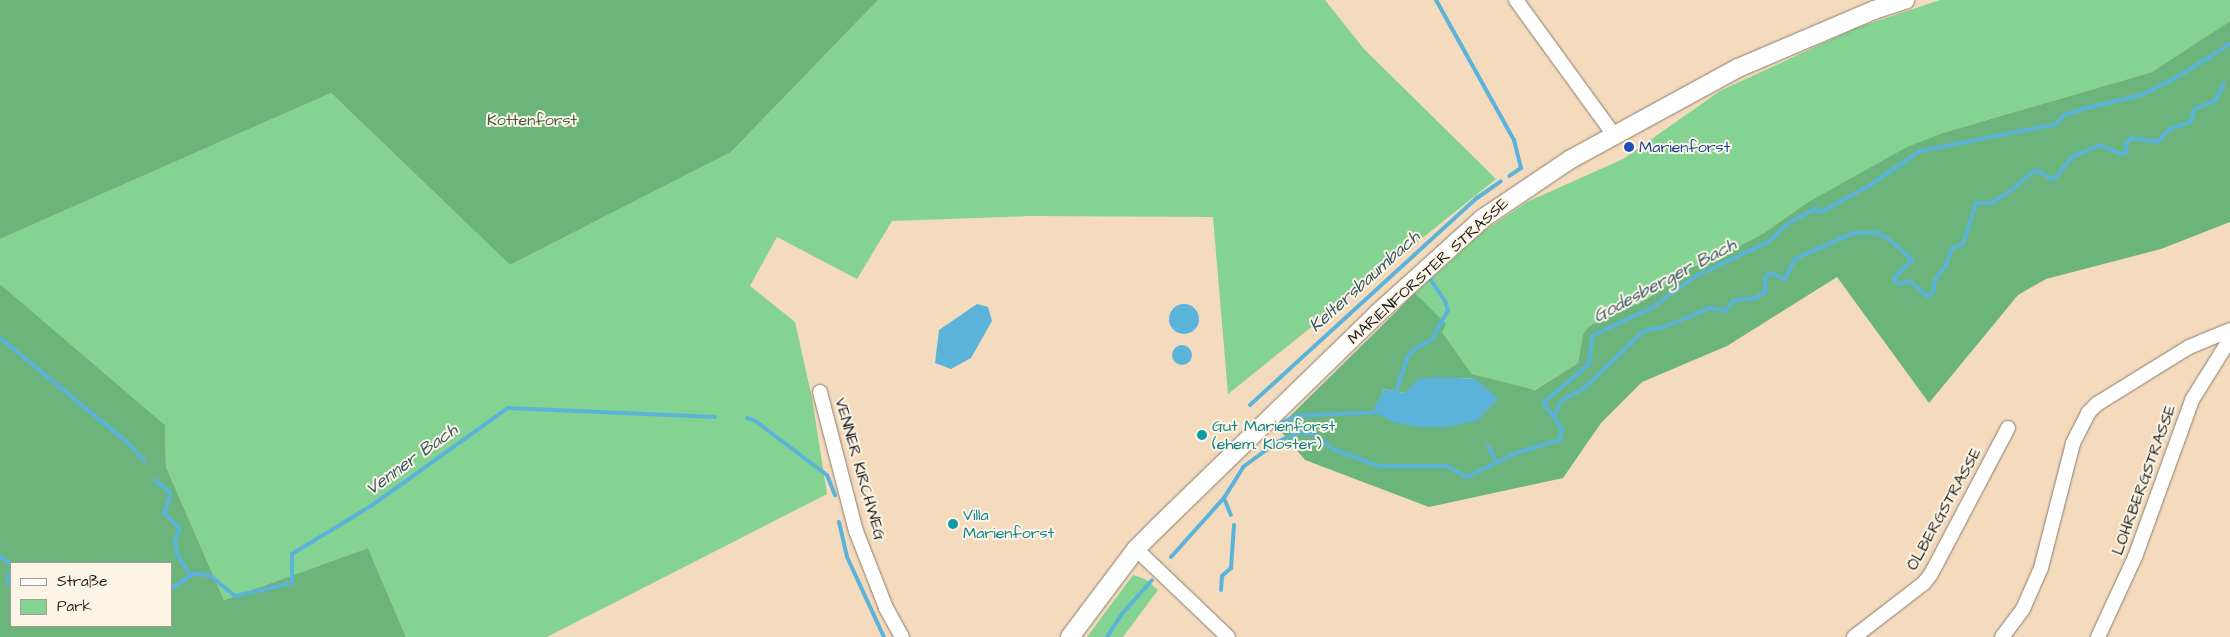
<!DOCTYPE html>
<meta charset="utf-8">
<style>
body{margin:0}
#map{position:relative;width:2230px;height:637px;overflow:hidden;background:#f4dbbd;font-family:"Architects Daughter",sans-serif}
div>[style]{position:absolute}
.green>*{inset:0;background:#84d392}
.forest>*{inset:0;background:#6bb57c}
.water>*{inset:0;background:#5cb3d9}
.round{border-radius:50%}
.stream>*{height:4px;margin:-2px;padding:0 2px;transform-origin:2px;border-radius:2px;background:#5cb3d9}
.roads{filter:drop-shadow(0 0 1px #887c6c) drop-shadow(0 0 1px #887c6c)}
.minor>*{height:14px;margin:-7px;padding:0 7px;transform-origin:7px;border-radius:7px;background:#fff}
.major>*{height:18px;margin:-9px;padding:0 9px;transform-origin:9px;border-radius:9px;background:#fff}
.dots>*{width:14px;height:14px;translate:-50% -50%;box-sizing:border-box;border:2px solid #fcf5e5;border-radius:50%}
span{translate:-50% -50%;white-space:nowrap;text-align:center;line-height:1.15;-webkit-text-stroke:4px #fcf5e5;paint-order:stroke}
.park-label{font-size:16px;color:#405c45}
.transit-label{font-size:16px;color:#164399}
.left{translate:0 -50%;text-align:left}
.street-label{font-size:16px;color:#1c1c1c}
.culture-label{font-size:16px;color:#0d838f}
.water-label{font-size:18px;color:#365868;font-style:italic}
.legend{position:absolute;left:10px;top:562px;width:162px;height:65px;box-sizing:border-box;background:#fcf5e5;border:1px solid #a29e95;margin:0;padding:6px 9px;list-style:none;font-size:15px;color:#1c1c1c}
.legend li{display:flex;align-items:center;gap:10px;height:25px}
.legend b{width:25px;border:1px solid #a29e95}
</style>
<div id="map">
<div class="green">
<div style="clip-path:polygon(878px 0,1325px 0,1364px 49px,1496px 179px,1228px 394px,1213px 217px,1030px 216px,892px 221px,857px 279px,777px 237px,750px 286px,795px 322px,812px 398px,827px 494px,547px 637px,406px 637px,368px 548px,224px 600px,166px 467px,165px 425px,0 284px,0 239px,331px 93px,510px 265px,731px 152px)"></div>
<div style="clip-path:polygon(1940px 0,2230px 0,2230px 21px,2152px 72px,1946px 132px,1805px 204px,1764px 233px,1709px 262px,1690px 268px,1647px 299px,1589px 326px,1583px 334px,1578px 363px,1534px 390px,1472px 374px,1442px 332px,1439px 320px,1415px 293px,1485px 230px,1527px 202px,1623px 159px,1720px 91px,1856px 28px)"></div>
<div style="clip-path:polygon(1133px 575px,1145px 579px,1158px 590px,1123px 637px,1087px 637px)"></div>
</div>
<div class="forest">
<div style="clip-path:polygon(0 0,878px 0,731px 152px,510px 265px,331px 93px,0 239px)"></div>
<div style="clip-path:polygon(evenodd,2230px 21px,2230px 222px,2161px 249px,2046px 279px,2018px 295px,1929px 403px,1837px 277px,1727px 346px,1642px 382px,1601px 423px,1563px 478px,1429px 507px,1305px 460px,1278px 428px,1415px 293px,1446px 324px,1442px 332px,1472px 374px,1535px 390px,1578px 363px,1583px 334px,1589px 326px,1647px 299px,1690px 268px,1709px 262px,1764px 233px,1805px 204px,1907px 147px,1946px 132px,2152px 72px,2230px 21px,1457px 378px,1476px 379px,1374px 411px,1384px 389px,1405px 393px,1457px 378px)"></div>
<div style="clip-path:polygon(evenodd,0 284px,165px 425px,166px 467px,224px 600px,368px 548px,406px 637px,0 637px,0 284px,11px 563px,171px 563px,171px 626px,11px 626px,11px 563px)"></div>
</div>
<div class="water">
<div class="round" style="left:1169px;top:304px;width:30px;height:30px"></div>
<div style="clip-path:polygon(977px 304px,988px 307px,992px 321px,971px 358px,951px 369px,935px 363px,939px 330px)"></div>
<div class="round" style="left:1172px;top:345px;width:20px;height:20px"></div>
<div style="clip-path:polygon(1438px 377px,1476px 379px,1498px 399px,1477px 421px,1447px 427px,1419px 427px,1393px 422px,1373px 411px,1384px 389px,1405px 393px,1418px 379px)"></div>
</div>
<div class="stream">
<div style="left:1436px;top:0;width:160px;rotate:60.9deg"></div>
<div style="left:1514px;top:140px;width:29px;rotate:76deg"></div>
<div style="left:1521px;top:168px;width:14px;rotate:146deg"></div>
<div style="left:0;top:338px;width:164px;rotate:39.3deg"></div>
<div style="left:127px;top:442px;width:26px;rotate:47deg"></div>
<div style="left:1396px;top:391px;width:37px;rotate:-71deg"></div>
<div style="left:1408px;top:356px;width:11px;rotate:-45deg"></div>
<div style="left:1416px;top:348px;width:18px;rotate:-27deg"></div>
<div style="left:1432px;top:340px;width:34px;rotate:-62deg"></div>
<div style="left:1448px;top:310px;width:9px;rotate:-108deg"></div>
<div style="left:1445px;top:301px;width:25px;rotate:-124deg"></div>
<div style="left:1250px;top:405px;width:307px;rotate:-42.4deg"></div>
<div style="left:1477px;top:198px;width:29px;rotate:-35deg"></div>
<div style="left:747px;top:418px;width:7px;rotate:16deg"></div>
<div style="left:754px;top:420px;width:91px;rotate:37deg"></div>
<div style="left:827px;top:475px;width:22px;rotate:68deg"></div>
<div style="left:1553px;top:418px;width:19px;rotate:-65deg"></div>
<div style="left:1561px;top:401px;width:26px;rotate:-29deg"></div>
<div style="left:1584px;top:388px;width:83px;rotate:-43.5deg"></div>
<div style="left:1644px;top:331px;width:24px;rotate:-12deg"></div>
<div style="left:1667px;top:326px;width:47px;rotate:-22.7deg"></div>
<div style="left:1710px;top:308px;width:15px;rotate:11deg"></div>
<div style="left:1725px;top:311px;width:14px;rotate:-51deg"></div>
<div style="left:1734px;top:300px;width:21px;rotate:-5deg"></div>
<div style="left:1755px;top:298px;width:12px;rotate:-31deg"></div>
<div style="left:1765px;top:292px;width:14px;rotate:-90deg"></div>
<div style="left:1765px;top:278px;width:7px;rotate:-45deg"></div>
<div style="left:1770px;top:273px;width:16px;rotate:22deg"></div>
<div style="left:1785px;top:279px;width:22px;rotate:-63deg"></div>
<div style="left:1795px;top:259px;width:64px;rotate:-24.1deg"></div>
<div style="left:1853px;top:233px;width:25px"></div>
<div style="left:1878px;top:233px;width:15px;rotate:32deg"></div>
<div style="left:1891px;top:241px;width:28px;rotate:42deg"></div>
<div style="left:1912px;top:260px;width:25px;rotate:135deg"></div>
<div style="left:1894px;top:278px;width:7px;rotate:56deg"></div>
<div style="left:1898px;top:284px;width:12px;rotate:-14deg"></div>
<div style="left:1910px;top:281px;width:23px;rotate:41deg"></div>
<div style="left:1927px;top:296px;width:7px;rotate:-34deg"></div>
<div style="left:1933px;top:292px;width:12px;rotate:-81deg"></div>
<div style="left:1935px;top:280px;width:19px;rotate:-54deg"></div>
<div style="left:1946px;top:265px;width:18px;rotate:-71deg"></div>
<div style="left:1952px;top:248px;width:12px;rotate:-20deg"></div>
<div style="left:1963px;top:244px;width:43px;rotate:-72.4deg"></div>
<div style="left:1976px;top:203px;width:15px"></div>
<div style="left:1991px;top:203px;width:17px;rotate:-31deg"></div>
<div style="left:2006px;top:194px;width:35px;rotate:-39deg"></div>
<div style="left:2033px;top:172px;width:6px;rotate:-9deg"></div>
<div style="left:2039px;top:171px;width:15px;rotate:32deg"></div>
<div style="left:2052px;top:179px;width:4px;rotate:-27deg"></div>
<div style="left:2056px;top:177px;width:26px;rotate:-51deg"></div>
<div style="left:2072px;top:157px;width:30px;rotate:-23deg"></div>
<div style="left:2100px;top:145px;width:23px;rotate:23deg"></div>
<div style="left:2121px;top:154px;width:6px;rotate:-18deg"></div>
<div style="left:2127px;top:152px;width:8px;rotate:-97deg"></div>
<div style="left:2126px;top:144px;width:8px;rotate:-50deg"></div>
<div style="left:2131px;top:138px;width:26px;rotate:9deg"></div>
<div style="left:2157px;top:142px;width:18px;rotate:-45deg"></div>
<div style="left:2170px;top:129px;width:21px;rotate:-19deg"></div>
<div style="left:2190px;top:122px;width:14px;rotate:-69deg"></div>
<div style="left:2195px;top:109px;width:22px;rotate:-22deg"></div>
<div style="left:2215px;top:101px;width:20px;rotate:-63deg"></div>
<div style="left:1274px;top:426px;width:24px;rotate:-24deg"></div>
<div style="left:1296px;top:416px;width:84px;rotate:-2.7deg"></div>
<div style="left:1488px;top:446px;width:18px;rotate:61deg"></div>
<div style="left:155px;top:480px;width:18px;rotate:38deg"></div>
<div style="left:169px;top:491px;width:6px;rotate:81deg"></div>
<div style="left:170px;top:497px;width:17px;rotate:111deg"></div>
<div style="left:164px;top:513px;width:23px;rotate:45deg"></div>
<div style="left:180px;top:529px;width:11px;rotate:117deg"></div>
<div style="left:175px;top:539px;width:15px;rotate:82deg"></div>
<div style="left:177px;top:554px;width:26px;rotate:59deg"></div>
<div style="left:1224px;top:498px;width:18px;rotate:68deg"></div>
<div style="left:839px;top:522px;width:36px;rotate:77deg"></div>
<div style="left:847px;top:557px;width:88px;rotate:65.2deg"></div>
<div style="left:0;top:557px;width:13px;rotate:32deg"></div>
<div style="left:1171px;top:557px;width:79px;rotate:-48.1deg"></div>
<div style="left:1224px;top:498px;width:36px;rotate:-58deg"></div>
<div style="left:1243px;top:467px;width:42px;rotate:-36.3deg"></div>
<div style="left:1277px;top:442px;width:24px;rotate:-24deg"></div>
<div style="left:1299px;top:432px;width:15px;rotate:11deg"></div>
<div style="left:1314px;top:435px;width:26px;rotate:36deg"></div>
<div style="left:1335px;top:450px;width:47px;rotate:20deg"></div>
<div style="left:1379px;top:466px;width:68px"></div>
<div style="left:1447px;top:466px;width:23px;rotate:29deg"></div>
<div style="left:1467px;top:477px;width:55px;rotate:-26.1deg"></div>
<div style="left:1516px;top:453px;width:46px;rotate:-16.5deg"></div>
<div style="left:1560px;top:440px;width:12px;rotate:-81deg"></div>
<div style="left:1562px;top:428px;width:31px;rotate:-127deg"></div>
<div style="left:1543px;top:403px;width:60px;rotate:-40.3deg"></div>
<div style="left:1589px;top:364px;width:28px;rotate:-84deg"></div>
<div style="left:1592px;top:336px;width:68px;rotate:-25.4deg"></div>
<div style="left:1653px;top:307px;width:53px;rotate:-35.8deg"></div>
<div style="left:1696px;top:276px;width:80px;rotate:-25.3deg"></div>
<div style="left:1768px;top:242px;width:28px;rotate:-42deg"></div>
<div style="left:1789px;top:223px;width:31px;rotate:-29deg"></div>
<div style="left:1816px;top:208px;width:4px;rotate:76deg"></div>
<div style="left:1817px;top:212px;width:6px;rotate:-9deg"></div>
<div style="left:1823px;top:211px;width:50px;rotate:-28.6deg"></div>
<div style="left:1867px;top:187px;width:64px;rotate:-34.2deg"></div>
<div style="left:1920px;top:151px;width:139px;rotate:-11.2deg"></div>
<div style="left:2056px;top:124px;width:11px;rotate:-49deg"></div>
<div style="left:2063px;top:116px;width:20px;rotate:-20deg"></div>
<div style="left:2082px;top:109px;width:61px;rotate:-13.3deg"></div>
<div style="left:2141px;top:95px;width:42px;rotate:-26.6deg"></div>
<div style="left:2179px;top:76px;width:60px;rotate:-32.1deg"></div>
<div style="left:11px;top:568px;width:14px;rotate:102deg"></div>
<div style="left:8px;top:582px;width:4px;rotate:45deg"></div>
<div style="left:171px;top:589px;width:28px;rotate:-35deg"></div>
<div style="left:194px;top:573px;width:17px;rotate:10deg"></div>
<div style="left:211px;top:576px;width:31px;rotate:40deg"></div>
<div style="left:235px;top:596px;width:58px;rotate:-12.8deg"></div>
<div style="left:292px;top:583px;width:29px;rotate:-90deg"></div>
<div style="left:292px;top:554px;width:92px;rotate:-31.3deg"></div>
<div style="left:371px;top:506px;width:168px;rotate:-35.6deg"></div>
<div style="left:508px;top:408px;width:207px;rotate:2.5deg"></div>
<div style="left:1221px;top:590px;width:14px;rotate:-86deg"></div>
<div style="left:1222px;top:576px;width:12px;rotate:-42deg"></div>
<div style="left:1231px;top:568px;width:43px;rotate:-86deg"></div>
<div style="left:1107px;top:637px;width:27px;rotate:-57deg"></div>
<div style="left:1122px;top:614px;width:45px;rotate:-48.6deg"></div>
</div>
<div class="roads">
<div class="minor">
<div style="left:1516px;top:0;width:167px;rotate:54deg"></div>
<div style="left:820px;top:392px;width:144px;rotate:75.5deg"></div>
<div style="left:856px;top:531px;width:83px;rotate:68.7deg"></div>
<div style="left:886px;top:608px;width:33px;rotate:61deg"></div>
<div style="left:1136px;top:549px;width:127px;rotate:43.7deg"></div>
<div style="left:1854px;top:637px;width:88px;rotate:-37.6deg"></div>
<div style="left:1924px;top:583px;width:11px;rotate:-52deg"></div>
<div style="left:1931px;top:574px;width:165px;rotate:-62.2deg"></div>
<div style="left:2002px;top:637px;width:35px;rotate:-53deg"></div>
<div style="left:2023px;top:609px;width:45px;rotate:-66.3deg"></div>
<div style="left:2041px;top:568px;width:129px;rotate:-75.6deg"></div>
<div style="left:2073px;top:443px;width:34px;rotate:-63deg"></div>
<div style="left:2088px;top:413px;width:13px;rotate:-45deg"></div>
<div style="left:2097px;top:404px;width:108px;rotate:-31.8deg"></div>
<div style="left:2189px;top:347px;width:44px;rotate:-22.5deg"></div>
<div style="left:2098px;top:637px;width:88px;rotate:-65.2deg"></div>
<div style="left:2135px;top:557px;width:167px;rotate:-70deg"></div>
<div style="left:2192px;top:400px;width:72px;rotate:-58.1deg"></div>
</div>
<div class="major">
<div style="left:1070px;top:637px;width:110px;rotate:-53.1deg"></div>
<div style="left:1136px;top:549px;width:31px;rotate:-45deg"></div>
<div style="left:1158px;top:527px;width:305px;rotate:-44.2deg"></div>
<div style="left:1377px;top:314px;width:142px;rotate:-42.1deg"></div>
<div style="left:1482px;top:219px;width:107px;rotate:-34deg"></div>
<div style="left:1571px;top:159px;width:190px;rotate:-28.6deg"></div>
<div style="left:1738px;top:68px;width:148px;rotate:-23.1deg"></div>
<div style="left:1874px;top:10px;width:33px;rotate:-18deg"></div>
</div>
</div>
<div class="dots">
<div style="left:1629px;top:147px;background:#1a4fb4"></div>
<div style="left:1202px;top:435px;background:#0f9aa8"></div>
<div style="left:953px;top:524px;background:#0f9aa8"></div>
</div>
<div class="park-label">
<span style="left:532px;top:120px">Kottenforst</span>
</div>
<div class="transit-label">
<span class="left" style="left:1639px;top:147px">Marienforst</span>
</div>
<div class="street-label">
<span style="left:1428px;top:271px;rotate:-42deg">MARIENFORSTER STRASSE</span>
<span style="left:860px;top:469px;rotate:74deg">VENNER KIRCHWEG</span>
<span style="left:2144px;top:480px;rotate:-70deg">LOHRBERGSTRASSE</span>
<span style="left:1944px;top:509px;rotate:-61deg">ÖLBERGSTRASSE</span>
</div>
<div class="culture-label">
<span class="left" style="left:1212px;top:435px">Gut Marienforst<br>(ehem. Kloster)</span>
<span class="left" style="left:963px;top:524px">Villa<br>Marienforst</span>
</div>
<div class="water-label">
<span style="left:1665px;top:281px;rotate:-28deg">Godesberger Bach</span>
<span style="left:1365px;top:282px;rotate:-42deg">Keltersbaumbach</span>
<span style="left:412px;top:460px;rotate:-36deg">Venner Bach</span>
</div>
<ul class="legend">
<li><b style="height:6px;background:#fff"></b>Straße</li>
<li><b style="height:14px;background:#84d392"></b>Park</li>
</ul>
</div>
